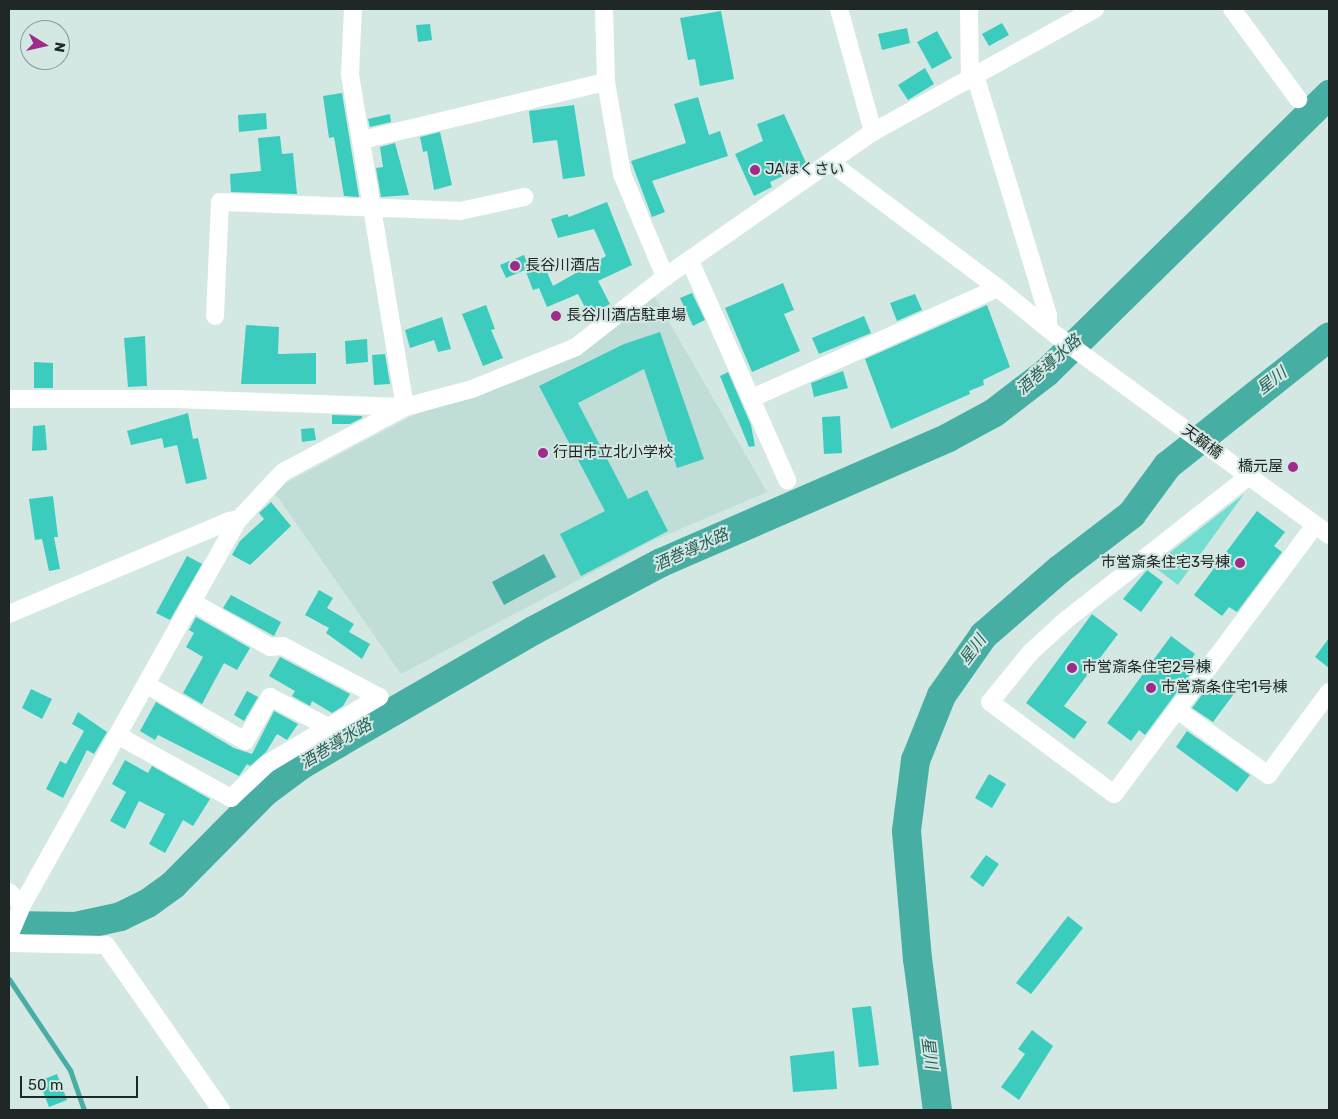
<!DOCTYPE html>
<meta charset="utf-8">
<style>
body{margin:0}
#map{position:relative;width:1338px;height:1119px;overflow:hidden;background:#d3e7e3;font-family:Rubik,"Noto Sans JP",sans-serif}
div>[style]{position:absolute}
.built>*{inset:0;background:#c0ddd8}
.green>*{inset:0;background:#73ddd0}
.water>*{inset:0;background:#46aea2}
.stream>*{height:5px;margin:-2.5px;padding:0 2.5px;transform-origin:2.5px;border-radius:2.5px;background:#46aea2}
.river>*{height:29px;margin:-14.5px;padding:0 14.5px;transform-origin:14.5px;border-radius:14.5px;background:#46aea2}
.building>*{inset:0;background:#3bccbe}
.minor>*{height:18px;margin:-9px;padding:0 9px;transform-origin:9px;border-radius:9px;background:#fff}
.dots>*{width:14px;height:14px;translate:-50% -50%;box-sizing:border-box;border:2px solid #d3e7e3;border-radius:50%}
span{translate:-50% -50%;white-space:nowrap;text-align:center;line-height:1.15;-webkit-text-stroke:4px #d3e7e3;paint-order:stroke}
.poi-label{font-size:15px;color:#202827}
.left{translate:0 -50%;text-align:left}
.right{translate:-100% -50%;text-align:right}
.street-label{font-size:15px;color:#202827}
.water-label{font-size:16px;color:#265f59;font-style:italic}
.frame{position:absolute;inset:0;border:10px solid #202827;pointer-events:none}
.north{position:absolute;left:20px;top:20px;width:50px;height:50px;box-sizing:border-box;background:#d3e7e3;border:1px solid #8b9b98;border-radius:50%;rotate:99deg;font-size:14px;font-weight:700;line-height:20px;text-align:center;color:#202827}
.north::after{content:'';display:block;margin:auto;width:18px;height:22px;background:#9d2c8a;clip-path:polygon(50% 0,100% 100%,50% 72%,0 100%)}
.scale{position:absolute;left:20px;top:1076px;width:118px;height:22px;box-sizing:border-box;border:2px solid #202827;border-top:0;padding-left:6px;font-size:15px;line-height:18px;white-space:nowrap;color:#202827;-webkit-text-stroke:4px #d3e7e3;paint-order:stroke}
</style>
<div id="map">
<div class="built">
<div style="clip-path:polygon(653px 294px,767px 492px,652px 541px,401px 674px,273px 490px,410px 417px,506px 379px)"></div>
</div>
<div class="green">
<div style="clip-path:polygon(1244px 494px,1178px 585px,1153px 566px)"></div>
</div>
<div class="water">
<div style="clip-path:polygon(544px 554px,556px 577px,504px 605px,492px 582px)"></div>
</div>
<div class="stream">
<div style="left:9px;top:979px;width:110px;rotate:56.2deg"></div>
<div style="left:70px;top:1070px;width:42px;rotate:70.7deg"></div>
</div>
<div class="river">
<div style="left:9px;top:925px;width:66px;rotate:0.9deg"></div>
<div style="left:75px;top:926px;width:46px;rotate:-12.5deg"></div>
<div style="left:120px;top:916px;width:30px;rotate:-26deg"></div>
<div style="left:147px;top:903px;width:32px;rotate:-36deg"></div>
<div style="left:173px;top:884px;width:131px;rotate:-45.3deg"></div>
<div style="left:265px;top:791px;width:44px;rotate:-36.6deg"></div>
<div style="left:300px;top:765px;width:45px;rotate:-30.5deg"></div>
<div style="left:339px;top:742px;width:224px;rotate:-30deg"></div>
<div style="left:533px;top:630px;width:145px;rotate:-28deg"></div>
<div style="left:661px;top:562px;width:313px;rotate:-23.5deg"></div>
<div style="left:948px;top:437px;width:52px;rotate:-28.5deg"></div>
<div style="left:994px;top:412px;width:66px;rotate:-37.6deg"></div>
<div style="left:1046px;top:372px;width:397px;rotate:-44.5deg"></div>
<div style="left:937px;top:1110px;width:152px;rotate:-97.5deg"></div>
<div style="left:917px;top:959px;width:129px;rotate:-94.9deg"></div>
<div style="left:906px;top:830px;width:71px;rotate:-82.7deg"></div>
<div style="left:915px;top:760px;width:70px;rotate:-68.2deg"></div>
<div style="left:941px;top:695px;width:73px;rotate:-55deg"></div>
<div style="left:983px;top:635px;width:101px;rotate:-41deg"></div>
<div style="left:1059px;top:569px;width:91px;rotate:-37.4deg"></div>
<div style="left:1131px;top:514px;width:61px;rotate:-53.7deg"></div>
<div style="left:1167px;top:465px;width:207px;rotate:-38.5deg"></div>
</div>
<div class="building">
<div style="clip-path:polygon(721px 11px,734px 79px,700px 86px,695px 59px,688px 60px,680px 18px)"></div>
<div style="clip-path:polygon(1002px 23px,1009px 35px,989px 46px,982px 34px)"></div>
<div style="clip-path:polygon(430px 24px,432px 40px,418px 42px,416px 25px)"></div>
<div style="clip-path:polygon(907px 28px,910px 43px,882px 50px,878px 34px)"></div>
<div style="clip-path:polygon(937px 31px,952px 58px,932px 69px,917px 42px)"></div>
<div style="clip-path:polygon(925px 68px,934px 84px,908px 100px,898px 85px)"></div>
<div style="clip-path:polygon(342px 93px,359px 197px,344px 196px,334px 137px,329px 138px,323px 96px)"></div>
<div style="clip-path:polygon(698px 97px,709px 135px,720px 131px,728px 156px,652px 181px,665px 212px,652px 217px,631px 161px,686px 143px,674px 104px)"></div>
<div style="clip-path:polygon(574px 105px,585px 176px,563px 179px,557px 140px,533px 143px,529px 111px)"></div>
<div style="clip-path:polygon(266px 113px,267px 129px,239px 132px,238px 115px)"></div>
<div style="clip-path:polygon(390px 114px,391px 122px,370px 127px,368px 119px)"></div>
<div style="clip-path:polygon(784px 114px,807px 165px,770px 182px,772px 187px,754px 196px,735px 154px,763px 141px,757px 124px)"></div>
<div style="clip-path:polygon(440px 132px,452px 185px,434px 190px,427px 151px,423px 152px,420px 137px)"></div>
<div style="clip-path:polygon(280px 136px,282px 154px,293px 153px,297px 194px,231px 192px,230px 174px,261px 171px,258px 138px)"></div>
<div style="clip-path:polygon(395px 143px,409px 195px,381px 197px,376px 168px,383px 167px,380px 147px)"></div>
<div style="clip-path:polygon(607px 202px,632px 265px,598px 281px,610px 304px,589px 315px,578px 294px,547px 307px,539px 288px,533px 290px,526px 272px,544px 265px,553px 286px,606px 256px,594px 229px,558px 238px,551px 219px,567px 214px,569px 217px)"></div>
<div style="clip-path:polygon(524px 255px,529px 268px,506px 278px,500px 265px)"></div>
<div style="clip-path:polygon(783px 283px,794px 310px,784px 314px,800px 351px,752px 372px,725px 308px)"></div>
<div style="clip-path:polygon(692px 293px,705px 320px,693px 326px,680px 298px)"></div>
<div style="clip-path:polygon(915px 294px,922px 310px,897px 321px,890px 303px)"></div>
<div style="clip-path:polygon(486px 305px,495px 329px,491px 330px,503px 358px,483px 366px,462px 314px)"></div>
<div style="clip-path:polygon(987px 305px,1010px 367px,983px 380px,984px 385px,969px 391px,970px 394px,891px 429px,865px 359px)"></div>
<div style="clip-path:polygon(864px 316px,871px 333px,819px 354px,812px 338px)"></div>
<div style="clip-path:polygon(442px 317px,451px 349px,438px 352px,434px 340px,410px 348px,405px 330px)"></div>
<div style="clip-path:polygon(246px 325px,279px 327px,278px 354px,316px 353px,316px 384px,241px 384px)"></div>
<div style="clip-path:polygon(660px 332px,704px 459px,677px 468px,644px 369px,578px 403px,628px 499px,647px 490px,668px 531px,581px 576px,560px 534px,605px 511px,539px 386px,624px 344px)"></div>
<div style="clip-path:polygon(145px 336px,147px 386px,128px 387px,124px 338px)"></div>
<div style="clip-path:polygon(367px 339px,368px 362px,346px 364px,345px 341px)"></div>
<div style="clip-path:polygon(385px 354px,390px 384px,374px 385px,372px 355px)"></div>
<div style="clip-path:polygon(34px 362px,53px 363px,53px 388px,34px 388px)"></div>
<div style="clip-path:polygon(843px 371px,848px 388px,814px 397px,811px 383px)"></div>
<div style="clip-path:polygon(728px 372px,751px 425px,755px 446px,749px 447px,720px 376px)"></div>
<div style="clip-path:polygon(188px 413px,193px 439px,198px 438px,207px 479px,186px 484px,177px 445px,164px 448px,162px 438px,131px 445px,127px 431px)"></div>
<div style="clip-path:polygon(332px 415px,362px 416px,362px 418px,350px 424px,332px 424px)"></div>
<div style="clip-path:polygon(840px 416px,842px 453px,824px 454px,822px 417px)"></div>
<div style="clip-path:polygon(45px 425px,47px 450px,32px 451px,33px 426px)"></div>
<div style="clip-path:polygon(314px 428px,316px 440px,302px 442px,301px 429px)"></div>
<div style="clip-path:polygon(53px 496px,58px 537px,54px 537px,60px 569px,49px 571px,42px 539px,35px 540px,29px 499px)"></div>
<div style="clip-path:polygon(271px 502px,291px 526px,250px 565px,232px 555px,240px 541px,264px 519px,259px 513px)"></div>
<div style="clip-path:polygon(1257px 511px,1285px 532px,1274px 546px,1282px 552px,1237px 612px,1229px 607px,1222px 616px,1194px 595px)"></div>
<div style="clip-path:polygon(187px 556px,202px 564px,170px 620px,156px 613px)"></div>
<div style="clip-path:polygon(1147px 570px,1163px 582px,1141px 612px,1123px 599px)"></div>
<div style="clip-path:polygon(319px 590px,333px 598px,327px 608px,354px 624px,349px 632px,370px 644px,362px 659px,326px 633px,329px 628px,305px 615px)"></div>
<div style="clip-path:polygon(231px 595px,281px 622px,274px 636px,223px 608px)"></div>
<div style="clip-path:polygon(1092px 614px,1118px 634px,1064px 706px,1087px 722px,1074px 739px,1026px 703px)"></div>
<div style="clip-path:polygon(196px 617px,250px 648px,237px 670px,224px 663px,202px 704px,183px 693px,203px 657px,186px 647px,194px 633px,189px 630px)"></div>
<div style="clip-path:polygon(1171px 636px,1195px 654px,1184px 669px,1191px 673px,1145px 735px,1139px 730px,1131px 741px,1107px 723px)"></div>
<div style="clip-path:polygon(1329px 638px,1329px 668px,1315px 657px)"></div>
<div style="clip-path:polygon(280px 657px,350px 694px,343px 706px,332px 713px,312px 701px,310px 706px,292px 696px,295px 691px,269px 676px)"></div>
<div style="clip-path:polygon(1223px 682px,1236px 691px,1213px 722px,1192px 708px,1207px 688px,1215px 694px)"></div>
<div style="clip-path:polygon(31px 689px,52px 699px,42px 719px,22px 708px)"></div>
<div style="clip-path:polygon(247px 691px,258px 697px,244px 721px,234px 715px)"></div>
<div style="clip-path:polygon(156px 702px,234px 748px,252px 754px,274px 711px,298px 724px,287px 740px,277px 734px,266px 752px,250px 766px,247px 764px,239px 776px,158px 735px,155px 740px,140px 731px)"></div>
<div style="clip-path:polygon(78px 712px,107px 732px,94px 754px,87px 750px,63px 798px,46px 789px,60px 761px,66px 764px,84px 731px,72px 724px)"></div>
<div style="clip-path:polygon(1187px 731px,1250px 775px,1237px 792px,1176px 747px)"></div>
<div style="clip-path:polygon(125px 760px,148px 773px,152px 766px,210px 799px,193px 826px,183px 820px,165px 853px,149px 844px,165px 814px,139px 801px,125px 829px,110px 821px,126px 792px,112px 784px)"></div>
<div style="clip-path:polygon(989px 774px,1006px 784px,992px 808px,975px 798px)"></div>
<div style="clip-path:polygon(986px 855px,999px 864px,983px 887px,970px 877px)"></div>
<div style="clip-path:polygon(1068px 916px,1083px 928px,1031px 994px,1016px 983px)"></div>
<div style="clip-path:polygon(871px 1006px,879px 1065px,859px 1067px,852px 1008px)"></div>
<div style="clip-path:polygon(1032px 1030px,1053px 1046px,1019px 1100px,1001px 1087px,1025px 1054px,1018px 1049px)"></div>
<div style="clip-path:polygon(834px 1051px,837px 1089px,793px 1092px,790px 1056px)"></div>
<div style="clip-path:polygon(57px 1074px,67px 1100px,49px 1107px,39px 1081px)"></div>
</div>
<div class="minor">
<div style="left:604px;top:9px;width:73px;rotate:88.4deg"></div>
<div style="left:606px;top:82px;width:93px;rotate:80.1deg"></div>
<div style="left:622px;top:174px;width:112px;rotate:67.3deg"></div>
<div style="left:839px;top:9px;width:128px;rotate:74.5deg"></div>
<div style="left:969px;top:9px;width:68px;rotate:89.2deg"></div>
<div style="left:970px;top:77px;width:11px;rotate:45deg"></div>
<div style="left:978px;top:85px;width:240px;rotate:73.1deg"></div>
<div style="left:1048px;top:315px;width:14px;rotate:90deg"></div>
<div style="left:1232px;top:9px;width:112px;rotate:53.7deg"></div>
<div style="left:362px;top:140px;width:251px;rotate:-13.4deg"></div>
<div style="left:831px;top:163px;width:209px;rotate:36.8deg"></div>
<div style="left:998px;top:288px;width:75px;rotate:39deg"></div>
<div style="left:1056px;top:335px;width:338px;rotate:36.2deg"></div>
<div style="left:690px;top:261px;width:240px;rotate:66.1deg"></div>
<div style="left:215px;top:316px;width:114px;rotate:-87.5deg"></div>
<div style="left:220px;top:202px;width:240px;rotate:2.1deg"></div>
<div style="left:460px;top:211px;width:66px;rotate:-12.3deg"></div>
<div style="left:752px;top:398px;width:269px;rotate:-24.1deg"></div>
<div style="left:9px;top:399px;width:167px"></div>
<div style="left:176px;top:399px;width:229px;rotate:2deg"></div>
<div style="left:405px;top:407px;width:69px;rotate:-15deg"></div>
<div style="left:472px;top:389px;width:112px;rotate:-22deg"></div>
<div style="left:576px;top:347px;width:113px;rotate:-38.2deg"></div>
<div style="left:665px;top:277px;width:254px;rotate:-34.9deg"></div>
<div style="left:873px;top:132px;width:254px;rotate:-29deg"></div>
<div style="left:1249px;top:476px;width:234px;rotate:141.8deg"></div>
<div style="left:1065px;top:621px;width:47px;rotate:137.6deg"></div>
<div style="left:1030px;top:653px;width:63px;rotate:129.2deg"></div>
<div style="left:990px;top:702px;width:154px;rotate:36.6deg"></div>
<div style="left:1114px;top:794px;width:336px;rotate:-53.2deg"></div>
<div style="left:9px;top:614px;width:239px;rotate:-22.9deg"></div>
<div style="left:229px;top:521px;width:10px;rotate:-11deg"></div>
<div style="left:147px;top:685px;width:113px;rotate:29.7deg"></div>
<div style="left:245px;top:741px;width:51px;rotate:-60.4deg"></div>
<div style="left:270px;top:697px;width:65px;rotate:27.3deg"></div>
<div style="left:1177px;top:710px;width:112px;rotate:35.5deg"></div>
<div style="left:1268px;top:775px;width:103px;rotate:-53.7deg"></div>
<div style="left:119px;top:736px;width:128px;rotate:29deg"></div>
<div style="left:231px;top:798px;width:50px;rotate:-43.4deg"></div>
<div style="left:267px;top:764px;width:131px;rotate:-30.9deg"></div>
<div style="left:379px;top:697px;width:109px;rotate:-152deg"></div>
<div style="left:283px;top:646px;width:13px;rotate:176deg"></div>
<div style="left:270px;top:647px;width:88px;rotate:-149.9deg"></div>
<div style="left:9px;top:892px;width:18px;rotate:45deg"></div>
<div style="left:9px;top:936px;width:34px;rotate:-67deg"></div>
<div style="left:22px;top:905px;width:443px;rotate:-60.7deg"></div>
<div style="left:239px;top:519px;width:64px;rotate:-46.9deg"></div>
<div style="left:283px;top:472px;width:138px;rotate:-28deg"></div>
<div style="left:405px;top:407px;width:338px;rotate:-99.4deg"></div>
<div style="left:350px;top:74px;width:65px;rotate:-87.4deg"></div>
<div style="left:9px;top:943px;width:97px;rotate:1.2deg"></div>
<div style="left:106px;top:945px;width:201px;rotate:55.1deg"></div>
</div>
<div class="dots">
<div style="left:755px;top:170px;background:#9d2c8a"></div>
<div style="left:515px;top:266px;background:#9d2c8a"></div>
<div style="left:556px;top:316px;background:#9d2c8a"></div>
<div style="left:543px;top:453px;background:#9d2c8a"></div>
<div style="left:1293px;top:467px;background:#9d2c8a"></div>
<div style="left:1240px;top:563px;background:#9d2c8a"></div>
<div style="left:1072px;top:668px;background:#9d2c8a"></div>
<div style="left:1151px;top:688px;background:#9d2c8a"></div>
</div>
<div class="poi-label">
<span class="left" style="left:765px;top:170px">JAほくさい</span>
<span class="left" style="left:525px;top:266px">長谷川酒店</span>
<span class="left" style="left:566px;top:316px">長谷川酒店駐車場</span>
<span class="left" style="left:553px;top:453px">行田市立北小学校</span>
<span class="right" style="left:1283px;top:467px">橋元屋</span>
<span class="right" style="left:1230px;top:563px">市営斎条住宅3号棟</span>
<span class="left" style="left:1082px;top:668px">市営斎条住宅2号棟</span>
<span class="left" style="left:1161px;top:688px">市営斎条住宅1号棟</span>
</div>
<div class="street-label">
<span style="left:1202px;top:442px;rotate:36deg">天籟橋</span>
</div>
<div class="water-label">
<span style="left:1049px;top:365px;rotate:-42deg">酒巻導水路</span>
<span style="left:1272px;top:381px;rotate:-38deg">星川</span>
<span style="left:691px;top:550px;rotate:-24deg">酒巻導水路</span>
<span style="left:973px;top:650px;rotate:-54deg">星川</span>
<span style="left:336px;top:744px;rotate:-31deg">酒巻導水路</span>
<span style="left:929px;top:1053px;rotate:83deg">星川</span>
</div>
<div class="frame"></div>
<div class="north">N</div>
<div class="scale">50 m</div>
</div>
